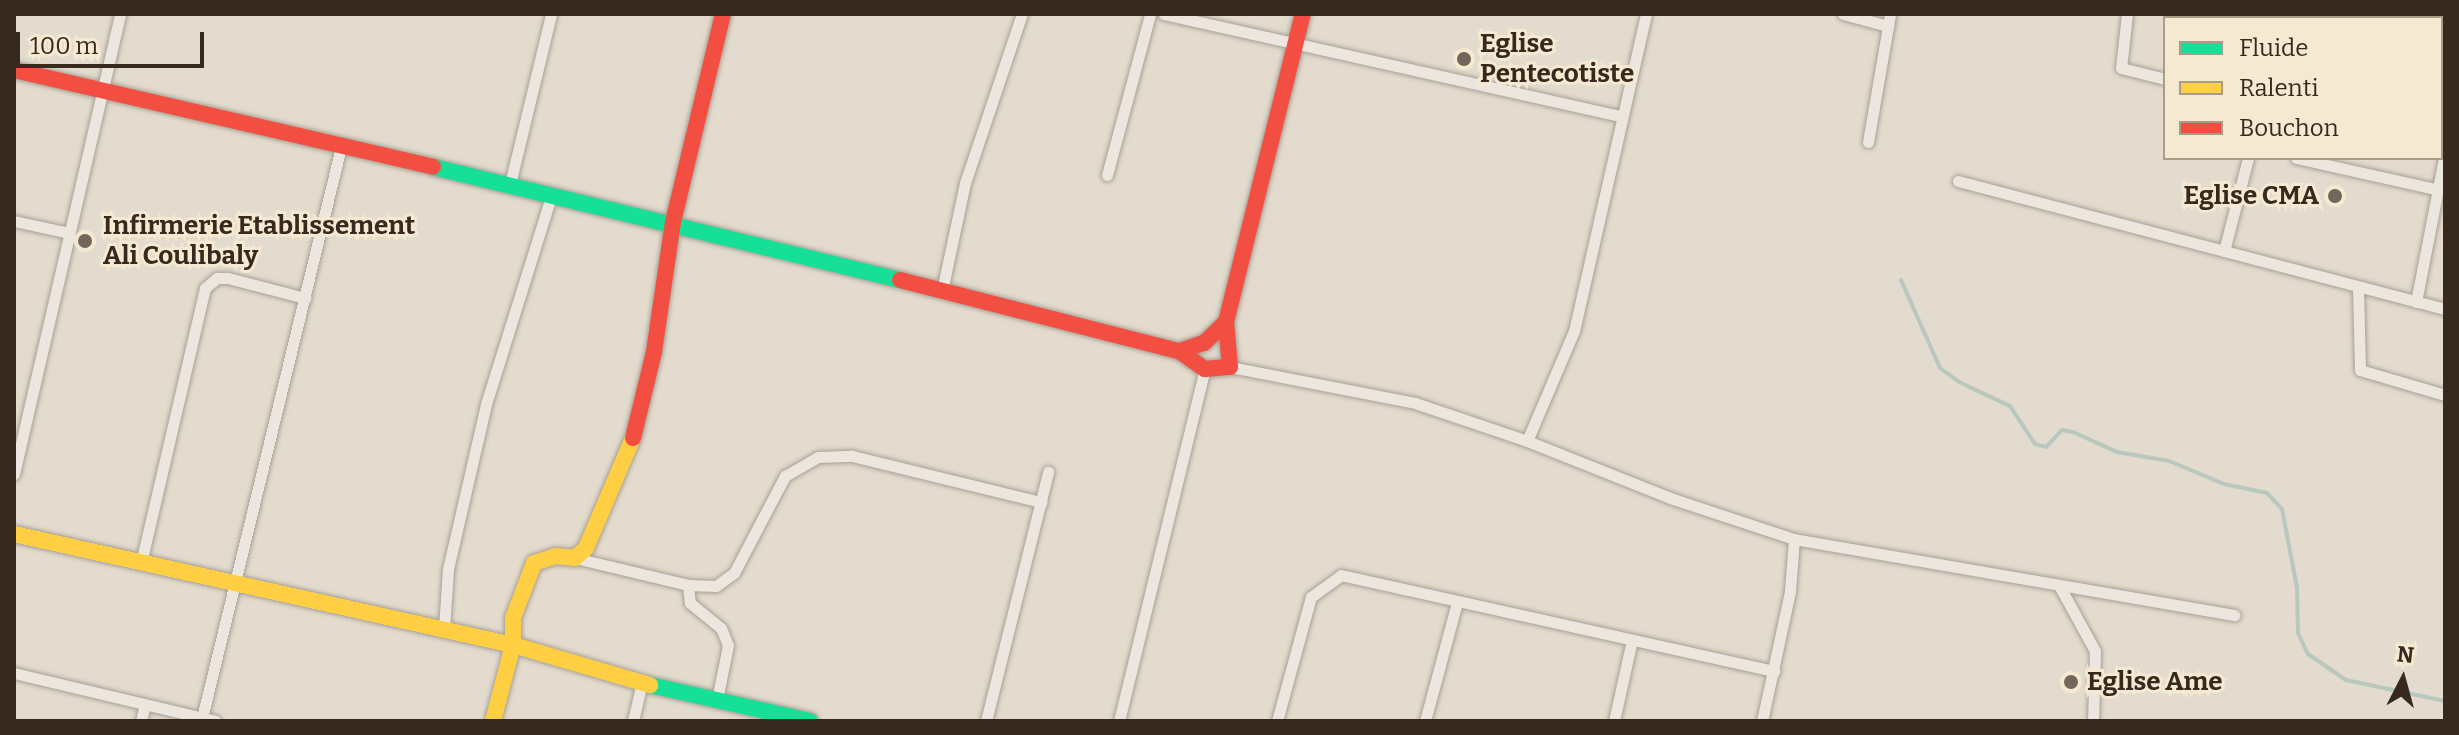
<!DOCTYPE html>
<style>
body{margin:0}
#map{position:relative;width:2459px;height:735px;overflow:hidden;background:#e3dbcd;font-family:Bitter,serif}
div>[style]{position:absolute}
.stream>*{height:4px;margin:-2px;padding:0 2px;transform-origin:2px;border-radius:2px;background:#b8c8be}
.roads{filter:drop-shadow(0 0 2px #a8a096) drop-shadow(0 0 2px #a8a096)}
.street>*{height:11px;margin:-5.5px;padding:0 5.5px;transform-origin:5.5px;border-radius:5.5px;background:#ece7de}
.fast>*{height:16px;margin:-8px;padding:0 8px;transform-origin:8px;border-radius:8px;background:#16e098}
.slow>*{height:16px;margin:-8px;padding:0 8px;transform-origin:8px;border-radius:8px;background:#ffcf43}
.jam>*{height:16px;margin:-8px;padding:0 8px;transform-origin:8px;border-radius:8px;background:#f24e42}
.dots>*{width:22px;height:22px;translate:-50% -50%;box-sizing:border-box;border:4px solid #f5e9d2;border-radius:50%}
span{translate:-50% -50%;white-space:nowrap;text-align:center;line-height:1.15;-webkit-text-stroke:6px #f5e9d2;paint-order:stroke}
.poi-label{font-size:26px;color:#37291e;font-weight:700}
.left{translate:0 -50%;text-align:left}
.right{translate:-100% -50%;text-align:right}
.frame{position:absolute;inset:0;border:16px solid #37291e;pointer-events:none}
.legend{position:absolute;left:2163px;top:16px;width:280px;height:144px;box-sizing:border-box;background:#f5e9d2;border:2px solid #a99c8a;margin:0;padding:10px 14px;list-style:none;font-size:24px;color:#37291e}
.legend li{display:flex;align-items:center;gap:16px;height:40px}
.legend b{width:40px;border:2px solid #a99c8a}
.north{position:absolute;left:2363px;top:639px;width:80px;height:80px;-webkit-text-stroke:6px #f5e9d2;paint-order:stroke;rotate:6deg;font-size:22px;font-weight:700;line-height:32px;text-align:center;color:#37291e}
.north::after{content:'';display:block;margin:auto;width:28px;height:36px;background:#37291e;clip-path:polygon(50% 0,100% 100%,50% 72%,0 100%)}
.scale{position:absolute;left:16px;top:32px;width:188px;height:36px;box-sizing:border-box;border:4px solid #37291e;border-top:0;padding-left:10px;font-size:24px;line-height:28px;white-space:nowrap;color:#37291e;-webkit-text-stroke:6px #f5e9d2;paint-order:stroke}
</style>
<div id="map">
<div class="stream">
<div style="left:1901px;top:280px;width:96px;rotate:66.1deg"></div>
<div style="left:1940px;top:368px;width:24px;rotate:36deg"></div>
<div style="left:1959px;top:382px;width:56px;rotate:25.2deg"></div>
<div style="left:2010px;top:406px;width:45px;rotate:56.7deg"></div>
<div style="left:2035px;top:444px;width:11px;rotate:15deg"></div>
<div style="left:2046px;top:447px;width:23px;rotate:-47deg"></div>
<div style="left:2062px;top:430px;width:11px;rotate:10deg"></div>
<div style="left:2073px;top:432px;width:48px;rotate:24.4deg"></div>
<div style="left:2117px;top:452px;width:53px;rotate:9.8deg"></div>
<div style="left:2169px;top:461px;width:60px;rotate:22.7deg"></div>
<div style="left:2224px;top:484px;width:44px;rotate:11.8deg"></div>
<div style="left:2267px;top:493px;width:22px;rotate:47deg"></div>
<div style="left:2282px;top:509px;width:80px;rotate:79.2deg"></div>
<div style="left:2297px;top:588px;width:45px;rotate:88.7deg"></div>
<div style="left:2298px;top:633px;width:23px;rotate:65deg"></div>
<div style="left:2308px;top:654px;width:46px;rotate:34.4deg"></div>
<div style="left:2346px;top:680px;width:101px;rotate:12deg"></div>
</div>
<div class="roads">
<div class="street">
<div style="left:1164px;top:14px;width:468px;rotate:12.6deg"></div>
<div style="left:1843px;top:14px;width:47px;rotate:14.9deg"></div>
<div style="left:2127px;top:14px;width:54px;rotate:96.3deg"></div>
<div style="left:2121px;top:68px;width:45px;rotate:14deg"></div>
<div style="left:2281px;top:18px;width:4px;rotate:-76deg"></div>
<div style="left:1868px;top:142px;width:130px;rotate:-80.2deg"></div>
<div style="left:2296px;top:158px;width:142px;rotate:12.6deg"></div>
<div style="left:1107px;top:175px;width:167px;rotate:-75deg"></div>
<div style="left:1958px;top:181px;width:504px;rotate:14.73deg"></div>
<div style="left:510px;top:184px;width:175px;rotate:-76.4deg"></div>
<div style="left:14px;top:221px;width:56px;rotate:12.3deg"></div>
<div style="left:2224px;top:251px;width:96px;rotate:-75.5deg"></div>
<div style="left:2358px;top:287px;width:83px;rotate:88.6deg"></div>
<div style="left:2360px;top:370px;width:89px;rotate:16.4deg"></div>
<div style="left:942px;top:291px;width:110px;rotate:-78deg"></div>
<div style="left:965px;top:183px;width:178px;rotate:-71.4deg"></div>
<div style="left:2416px;top:302px;width:152px;rotate:-79deg"></div>
<div style="left:1230px;top:367px;width:188px;rotate:11deg"></div>
<div style="left:1415px;top:403px;width:118px;rotate:18.7deg"></div>
<div style="left:1527px;top:441px;width:120px;rotate:-66.9deg"></div>
<div style="left:1574px;top:331px;width:325px;rotate:-77.2deg"></div>
<div style="left:1527px;top:441px;width:154px;rotate:21.7deg"></div>
<div style="left:1670px;top:498px;width:131px;rotate:18.3deg"></div>
<div style="left:1794px;top:539px;width:447px;rotate:9.8deg"></div>
<div style="left:14px;top:474px;width:472px;rotate:-77deg"></div>
<div style="left:575px;top:558px;width:116px;rotate:13.4deg"></div>
<div style="left:688px;top:585px;width:28px;rotate:2deg"></div>
<div style="left:716px;top:586px;width:22px;rotate:-36deg"></div>
<div style="left:734px;top:573px;width:110px;rotate:-62.3deg"></div>
<div style="left:785px;top:476px;width:38px;rotate:-30deg"></div>
<div style="left:818px;top:457px;width:34px;rotate:-2deg"></div>
<div style="left:852px;top:456px;width:195px;rotate:13.7deg"></div>
<div style="left:141px;top:563px;width:282px;rotate:-76.9deg"></div>
<div style="left:205px;top:288px;width:16px;rotate:-40deg"></div>
<div style="left:217px;top:278px;width:11px"></div>
<div style="left:228px;top:278px;width:80px;rotate:14.6deg"></div>
<div style="left:688px;top:585px;width:18px;rotate:84deg"></div>
<div style="left:690px;top:603px;width:40px;rotate:39deg"></div>
<div style="left:721px;top:628px;width:18px;rotate:68deg"></div>
<div style="left:728px;top:645px;width:56px;rotate:101.3deg"></div>
<div style="left:2060px;top:587px;width:73px;rotate:61.3deg"></div>
<div style="left:2095px;top:651px;width:70px;rotate:91.6deg"></div>
<div style="left:444px;top:629px;width:60px;rotate:-86.2deg"></div>
<div style="left:448px;top:569px;width:169px;rotate:-77deg"></div>
<div style="left:486px;top:404px;width:220px;rotate:-72.6deg"></div>
<div style="left:14px;top:673px;width:207px;rotate:13.4deg"></div>
<div style="left:202px;top:718px;width:588px;rotate:-76.32deg"></div>
<div style="left:141px;top:721px;width:17px;rotate:-77deg"></div>
<div style="left:633px;top:721px;width:39px;rotate:-77deg"></div>
<div style="left:986px;top:721px;width:257px;rotate:-76deg"></div>
<div style="left:1119px;top:721px;width:362px;rotate:-76.3deg"></div>
<div style="left:1277px;top:721px;width:129px;rotate:-74.7deg"></div>
<div style="left:1311px;top:597px;width:37px;rotate:-36deg"></div>
<div style="left:1341px;top:575px;width:444px;rotate:12.5deg"></div>
<div style="left:1425px;top:721px;width:123px;rotate:-74.9deg"></div>
<div style="left:1614px;top:721px;width:83px;rotate:-77.5deg"></div>
<div style="left:1762px;top:721px;width:133px;rotate:-77.8deg"></div>
<div style="left:1790px;top:591px;width:52px;rotate:-85.6deg"></div>
</div>
<div class="fast">
<div style="left:433px;top:167px;width:480px;rotate:13.6deg"></div>
<div style="left:650px;top:685px;width:164px;rotate:12.7deg"></div>
</div>
<div class="slow">
<div style="left:14px;top:534px;width:511px;rotate:12.54deg"></div>
<div style="left:513px;top:645px;width:143px;rotate:16.3deg"></div>
<div style="left:493px;top:721px;width:79px;rotate:-75.3deg"></div>
<div style="left:513px;top:645px;width:27px;rotate:-90deg"></div>
<div style="left:513px;top:618px;width:59px;rotate:-69.1deg"></div>
<div style="left:534px;top:563px;width:23px;rotate:-18deg"></div>
<div style="left:556px;top:556px;width:19px;rotate:6deg"></div>
<div style="left:575px;top:558px;width:15px;rotate:-42deg"></div>
<div style="left:586px;top:548px;width:120px;rotate:-66.9deg"></div>
</div>
<div class="jam">
<div style="left:14px;top:70px;width:430px;rotate:13deg"></div>
<div style="left:900px;top:280px;width:288px;rotate:14.3deg"></div>
<div style="left:1179px;top:351px;width:32px;rotate:35deg"></div>
<div style="left:1205px;top:369px;width:25px;rotate:-5deg"></div>
<div style="left:1230px;top:367px;width:45px;rotate:-95.1deg"></div>
<div style="left:1179px;top:351px;width:26px;rotate:-18deg"></div>
<div style="left:1204px;top:343px;width:30px;rotate:-44deg"></div>
<div style="left:1226px;top:322px;width:317px;rotate:-76deg"></div>
<div style="left:633px;top:438px;width:89px;rotate:-76.3deg"></div>
<div style="left:654px;top:352px;width:131px;rotate:-81.7deg"></div>
<div style="left:673px;top:222px;width:214px;rotate:-76.5deg"></div>
</div>
</div>
<div class="dots">
<div style="left:1464px;top:59px;background:#73675b"></div>
<div style="left:2335px;top:196px;background:#73675b"></div>
<div style="left:85px;top:241px;background:#73675b"></div>
<div style="left:2071px;top:682px;background:#73675b"></div>
</div>
<div class="poi-label">
<span class="left" style="left:1480px;top:59px">Eglise<br>Pentecotiste</span>
<span class="right" style="left:2319px;top:196px">Eglise CMA</span>
<span class="left" style="left:103px;top:241px">Infirmerie Etablissement<br>Ali Coulibaly</span>
<span class="left" style="left:2087px;top:682px">Eglise Ame</span>
</div>
<div class="frame"></div>
<ul class="legend">
<li><b style="height:10px;background:#16e098"></b>Fluide</li>
<li><b style="height:10px;background:#ffcf43"></b>Ralenti</li>
<li><b style="height:10px;background:#f24e42"></b>Bouchon</li>
</ul>
<div class="north">N</div>
<div class="scale">100 m</div>
</div>
